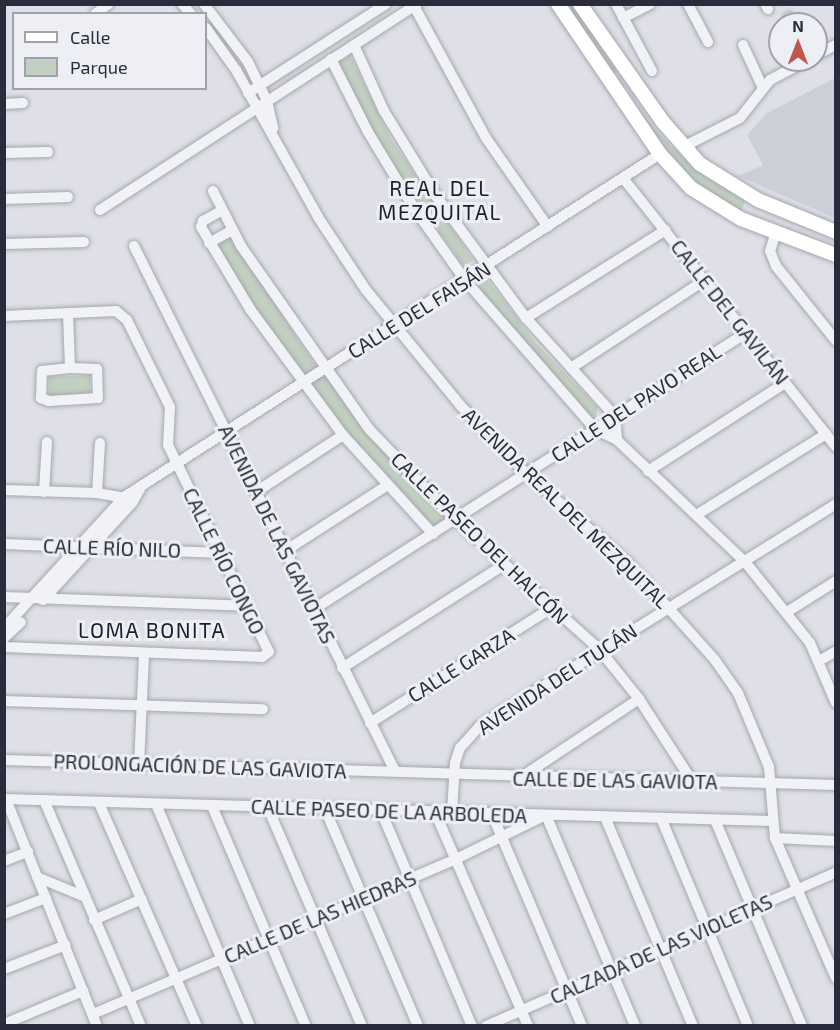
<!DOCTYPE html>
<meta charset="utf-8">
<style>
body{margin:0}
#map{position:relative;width:840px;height:1030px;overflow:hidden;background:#dfe0e7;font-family:"Exo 2",sans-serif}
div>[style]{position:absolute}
.built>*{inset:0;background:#cdcfd8}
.green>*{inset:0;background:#c2d0c1}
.roads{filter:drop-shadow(0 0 2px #a5a6b0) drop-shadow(0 0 2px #a5a6b0)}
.minor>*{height:10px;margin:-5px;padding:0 5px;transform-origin:5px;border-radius:5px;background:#f1f2f5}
.major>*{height:14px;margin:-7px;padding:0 7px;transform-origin:7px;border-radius:7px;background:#fff}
span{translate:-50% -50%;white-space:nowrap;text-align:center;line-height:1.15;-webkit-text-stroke:6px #eeeff4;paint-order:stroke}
.street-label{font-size:20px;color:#2a2c3c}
.neighbourhood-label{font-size:21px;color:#1c1e2d;letter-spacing:1.5px}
.frame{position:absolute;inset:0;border:6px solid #2a2c3c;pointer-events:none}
.legend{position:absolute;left:12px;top:12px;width:195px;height:78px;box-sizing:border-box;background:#eeeff4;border:2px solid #a0a1aa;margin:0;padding:8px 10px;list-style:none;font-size:18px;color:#2a2c3c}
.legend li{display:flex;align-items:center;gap:12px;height:30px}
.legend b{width:30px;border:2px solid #a0a1aa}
.north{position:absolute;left:768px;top:12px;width:60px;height:60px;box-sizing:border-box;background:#eeeff4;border:2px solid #a0a1aa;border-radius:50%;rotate:0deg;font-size:16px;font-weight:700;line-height:24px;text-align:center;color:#2a2c3c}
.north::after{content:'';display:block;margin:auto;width:21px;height:27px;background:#bf5650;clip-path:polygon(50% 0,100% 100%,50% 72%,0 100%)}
</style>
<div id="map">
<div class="built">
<div style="clip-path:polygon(835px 78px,835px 218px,738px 176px,763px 165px,747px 135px,767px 113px)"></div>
</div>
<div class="green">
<div style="clip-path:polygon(565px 5px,573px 5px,617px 70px,611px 74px)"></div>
<div style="clip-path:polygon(350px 55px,391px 139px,473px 260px,464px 267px,377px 144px,337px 64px)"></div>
<div style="clip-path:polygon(628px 95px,658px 133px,699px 172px,745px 201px,741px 212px,701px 194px,622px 100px)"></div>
<div style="clip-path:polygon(231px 236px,316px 367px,301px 376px,214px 244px)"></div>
<div style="clip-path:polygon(486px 278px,536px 343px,598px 408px,594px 423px,474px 285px)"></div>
<div style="clip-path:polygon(326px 369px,382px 448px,455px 519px,431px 532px,303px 384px)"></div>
<div style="clip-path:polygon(90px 375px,90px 398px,49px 400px,49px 377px)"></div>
</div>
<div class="roads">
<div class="minor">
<div style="left:182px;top:4px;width:13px;rotate:48deg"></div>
<div style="left:204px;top:4px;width:73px;rotate:52.8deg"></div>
<div style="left:248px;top:62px;width:43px;rotate:64deg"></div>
<div style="left:267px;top:101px;width:28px;rotate:77deg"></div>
<div style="left:616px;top:4px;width:76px;rotate:61.8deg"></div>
<div style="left:688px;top:4px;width:43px;rotate:62.2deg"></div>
<div style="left:765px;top:4px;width:6px;rotate:59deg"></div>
<div style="left:414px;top:6px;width:150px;rotate:61.4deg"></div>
<div style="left:486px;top:138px;width:108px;rotate:55.1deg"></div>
<div style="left:95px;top:14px;width:17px;rotate:-36deg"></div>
<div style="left:623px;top:18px;width:30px;rotate:-27deg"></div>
<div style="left:789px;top:18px;width:6px;rotate:72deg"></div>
<div style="left:206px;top:28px;width:52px;rotate:54.5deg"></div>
<div style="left:236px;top:70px;width:168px;rotate:60.8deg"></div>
<div style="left:318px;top:217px;width:87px;rotate:56.7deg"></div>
<div style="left:366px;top:290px;width:149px;rotate:50.7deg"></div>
<div style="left:460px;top:405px;width:95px;rotate:45.9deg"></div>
<div style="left:526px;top:473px;width:136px;rotate:41.4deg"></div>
<div style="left:628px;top:563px;width:130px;rotate:48.1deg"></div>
<div style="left:715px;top:660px;width:40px;rotate:55.1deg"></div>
<div style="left:738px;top:693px;width:80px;rotate:67.3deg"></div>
<div style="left:769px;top:767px;width:71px;rotate:85.2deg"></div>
<div style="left:775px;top:838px;width:153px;rotate:66.5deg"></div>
<div style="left:354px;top:45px;width:72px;rotate:65.6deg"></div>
<div style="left:384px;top:111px;width:100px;rotate:58.5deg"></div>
<div style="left:436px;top:196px;width:152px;rotate:53.6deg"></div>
<div style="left:526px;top:318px;width:132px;rotate:47.8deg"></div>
<div style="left:615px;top:416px;width:24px;rotate:85deg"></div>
<div style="left:743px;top:45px;width:47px;rotate:65.1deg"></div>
<div style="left:816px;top:55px;width:22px;rotate:-27deg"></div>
<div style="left:331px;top:59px;width:82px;rotate:63.1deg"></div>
<div style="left:368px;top:132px;width:89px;rotate:58.8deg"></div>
<div style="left:414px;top:208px;width:88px;rotate:54.7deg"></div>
<div style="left:465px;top:280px;width:199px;rotate:48.9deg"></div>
<div style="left:596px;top:430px;width:23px;rotate:25deg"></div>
<div style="left:617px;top:440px;width:178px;rotate:43.6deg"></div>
<div style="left:746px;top:563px;width:102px;rotate:51.3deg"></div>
<div style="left:810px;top:643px;width:65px;rotate:66.6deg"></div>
<div style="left:248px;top:93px;width:164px;rotate:-32.8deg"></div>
<div style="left:4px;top:104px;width:19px;rotate:-3deg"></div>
<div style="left:683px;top:147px;width:64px;rotate:-27deg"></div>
<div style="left:740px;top:118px;width:48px;rotate:-51.7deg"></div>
<div style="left:770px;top:80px;width:43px;rotate:-27.8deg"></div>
<div style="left:4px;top:153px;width:44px;rotate:-1.3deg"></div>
<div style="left:623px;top:178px;width:343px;rotate:51.6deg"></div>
<div style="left:213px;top:191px;width:62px;rotate:63deg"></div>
<div style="left:241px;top:246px;width:225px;rotate:55deg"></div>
<div style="left:370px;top:430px;width:123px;rotate:46.3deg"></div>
<div style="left:455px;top:519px;width:194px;rotate:42.1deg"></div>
<div style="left:599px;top:649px;width:64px;rotate:51.3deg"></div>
<div style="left:639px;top:699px;width:98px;rotate:57.1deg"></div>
<div style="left:4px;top:199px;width:64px;rotate:-1.8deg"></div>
<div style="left:100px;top:210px;width:378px;rotate:-33deg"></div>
<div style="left:221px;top:211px;width:21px;rotate:151deg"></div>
<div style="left:203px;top:221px;width:6px;rotate:108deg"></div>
<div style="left:201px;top:227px;width:96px;rotate:59.1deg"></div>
<div style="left:250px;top:309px;width:157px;rotate:53.6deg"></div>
<div style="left:343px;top:435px;width:134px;rotate:47.7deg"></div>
<div style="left:775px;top:235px;width:17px;rotate:107deg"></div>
<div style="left:770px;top:251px;width:16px;rotate:68deg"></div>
<div style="left:776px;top:266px;width:96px;rotate:51.3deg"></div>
<div style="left:209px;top:243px;width:26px;rotate:-29deg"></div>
<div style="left:4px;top:244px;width:80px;rotate:-1.4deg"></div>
<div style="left:134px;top:246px;width:586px;rotate:63.57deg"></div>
<div style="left:68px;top:313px;width:55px;rotate:87.9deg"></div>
<div style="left:4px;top:316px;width:112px;rotate:-2.6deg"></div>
<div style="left:116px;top:311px;width:14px;rotate:39deg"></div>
<div style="left:127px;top:320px;width:97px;rotate:63.7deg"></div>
<div style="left:170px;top:407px;width:38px;rotate:93deg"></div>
<div style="left:168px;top:445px;width:230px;rotate:64deg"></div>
<div style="left:269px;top:652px;width:9px;rotate:144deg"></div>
<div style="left:262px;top:657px;width:258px;rotate:-177.8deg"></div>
<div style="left:526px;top:318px;width:165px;rotate:-32.2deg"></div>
<div style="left:70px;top:368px;width:27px;rotate:2deg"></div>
<div style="left:97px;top:369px;width:29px;rotate:88deg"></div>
<div style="left:98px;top:398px;width:49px;rotate:176.5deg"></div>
<div style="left:49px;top:401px;width:9px;rotate:-159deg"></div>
<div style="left:41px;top:398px;width:27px;rotate:-88deg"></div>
<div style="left:42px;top:371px;width:28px;rotate:-6deg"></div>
<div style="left:571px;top:368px;width:160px;rotate:-33.3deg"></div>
<div style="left:648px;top:471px;width:163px;rotate:-32.7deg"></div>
<div style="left:4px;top:490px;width:93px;rotate:1.8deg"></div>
<div style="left:97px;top:493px;width:29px;rotate:10deg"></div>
<div style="left:44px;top:492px;width:50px;rotate:-86.6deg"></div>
<div style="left:256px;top:492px;width:104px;rotate:-33.2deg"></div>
<div style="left:97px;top:493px;width:50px;rotate:-86.6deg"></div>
<div style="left:698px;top:514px;width:151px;rotate:-32deg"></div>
<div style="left:4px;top:544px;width:216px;rotate:2.4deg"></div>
<div style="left:285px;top:551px;width:122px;rotate:-32.7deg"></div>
<div style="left:4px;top:597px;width:242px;rotate:2.1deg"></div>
<div style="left:43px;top:600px;width:132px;rotate:-47.5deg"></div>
<div style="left:132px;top:503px;width:16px;rotate:-60deg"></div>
<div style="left:314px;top:609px;width:513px;rotate:-32.57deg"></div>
<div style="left:787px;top:612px;width:58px;rotate:-32.3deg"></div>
<div style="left:4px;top:628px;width:178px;rotate:-47.5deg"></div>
<div style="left:124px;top:497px;width:636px;rotate:-32.62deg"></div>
<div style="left:4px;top:638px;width:23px;rotate:-43deg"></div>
<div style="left:819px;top:661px;width:20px;rotate:-30deg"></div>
<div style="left:342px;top:668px;width:193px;rotate:-32.5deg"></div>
<div style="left:4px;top:701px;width:259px;rotate:1.8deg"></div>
<div style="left:370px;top:723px;width:217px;rotate:-32.4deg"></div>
<div style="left:4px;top:760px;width:832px;rotate:1.72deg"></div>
<div style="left:139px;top:765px;width:111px;rotate:-87.4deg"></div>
<div style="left:520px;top:778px;width:143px;rotate:-33.6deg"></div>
<div style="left:4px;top:799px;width:769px;rotate:1.64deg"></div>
<div style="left:6px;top:799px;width:245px;rotate:68.2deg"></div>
<div style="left:44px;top:800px;width:246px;rotate:66.8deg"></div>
<div style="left:99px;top:803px;width:244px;rotate:66.3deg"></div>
<div style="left:156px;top:804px;width:241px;rotate:67.1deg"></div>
<div style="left:212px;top:806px;width:239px;rotate:66.9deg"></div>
<div style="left:268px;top:808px;width:237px;rotate:66.7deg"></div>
<div style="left:325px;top:809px;width:236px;rotate:66.8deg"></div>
<div style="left:381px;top:811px;width:233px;rotate:67.1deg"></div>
<div style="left:435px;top:812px;width:233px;rotate:66.5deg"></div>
<div style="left:452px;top:813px;width:50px;rotate:-86.6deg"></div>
<div style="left:455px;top:763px;width:16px;rotate:-72deg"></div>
<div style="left:460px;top:748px;width:31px;rotate:-48deg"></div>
<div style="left:481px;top:725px;width:418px;rotate:-31.9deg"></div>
<div style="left:492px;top:814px;width:230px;rotate:67deg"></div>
<div style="left:605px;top:817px;width:227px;rotate:67.2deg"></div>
<div style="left:661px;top:818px;width:225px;rotate:67.3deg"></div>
<div style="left:715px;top:820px;width:224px;rotate:67.1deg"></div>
<div style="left:775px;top:838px;width:61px;rotate:2.8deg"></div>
<div style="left:4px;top:861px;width:26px;rotate:-21deg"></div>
<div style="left:37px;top:877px;width:52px;rotate:22.6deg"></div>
<div style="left:4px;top:914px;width:45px;rotate:-20.9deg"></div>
<div style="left:94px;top:920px;width:52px;rotate:-23.6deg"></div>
<div style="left:4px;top:969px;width:66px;rotate:-21.2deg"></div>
<div style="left:93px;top:1014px;width:392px;rotate:-23.1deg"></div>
<div style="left:454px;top:860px;width:102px;rotate:-26.1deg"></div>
<div style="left:546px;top:815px;width:229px;rotate:67.1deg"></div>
<div style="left:4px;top:1024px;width:86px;rotate:-22.7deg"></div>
<div style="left:486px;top:1026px;width:382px;rotate:-23.7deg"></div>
</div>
<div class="major">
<div style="left:558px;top:4px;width:181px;rotate:55.8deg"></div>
<div style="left:660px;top:154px;width:46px;rotate:47.6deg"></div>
<div style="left:691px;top:188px;width:59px;rotate:31.8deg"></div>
<div style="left:741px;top:219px;width:102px;rotate:20.8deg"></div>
<div style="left:580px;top:4px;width:144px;rotate:54.9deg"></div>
<div style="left:663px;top:122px;width:56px;rotate:48.6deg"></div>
<div style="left:700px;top:164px;width:68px;rotate:31.8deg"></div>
<div style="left:758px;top:200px;width:84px;rotate:22.3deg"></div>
</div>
</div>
<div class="street-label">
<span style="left:419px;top:310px;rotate:-32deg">CALLE DEL FAISÁN</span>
<span style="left:730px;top:312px;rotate:52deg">CALLE DEL GAVILÁN</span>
<span style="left:636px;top:403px;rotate:-33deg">CALLE DEL PAVO REAL</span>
<span style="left:566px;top:508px;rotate:44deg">AVENIDA REAL DEL MEZQUITAL</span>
<span style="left:277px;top:534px;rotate:64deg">AVENIDA DE LAS GAVIOTAS</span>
<span style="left:480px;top:538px;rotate:44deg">CALLE PASEO DEL HALCÓN</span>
<span style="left:112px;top:548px;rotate:2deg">CALLE RÍO NILO</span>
<span style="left:224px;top:561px;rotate:64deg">CALLE RÍO CONGO</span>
<span style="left:461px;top:665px;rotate:-32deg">CALLE GARZA</span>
<span style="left:557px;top:679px;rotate:-33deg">AVENIDA DEL TUCÁN</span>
<span style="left:200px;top:766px;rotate:2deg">PROLONGACIÓN DE LAS GAVIOTA</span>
<span style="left:615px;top:780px;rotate:1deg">CALLE DE LAS GAVIOTA</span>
<span style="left:389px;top:811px;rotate:2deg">CALLE PASEO DE LA ARBOLEDA</span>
<span style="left:320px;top:917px;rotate:-23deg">CALLE DE LAS HIEDRAS</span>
<span style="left:661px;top:949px;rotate:-24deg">CALZADA DE LAS VIOLETAS</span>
</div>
<div class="neighbourhood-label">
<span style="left:440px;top:200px">REAL DEL<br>MEZQUITAL</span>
<span style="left:152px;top:630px">LOMA BONITA</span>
</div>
<div class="frame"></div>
<ul class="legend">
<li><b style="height:8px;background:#fff"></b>Calle</li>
<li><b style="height:16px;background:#c2d0c1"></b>Parque</li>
</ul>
<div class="north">N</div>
</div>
